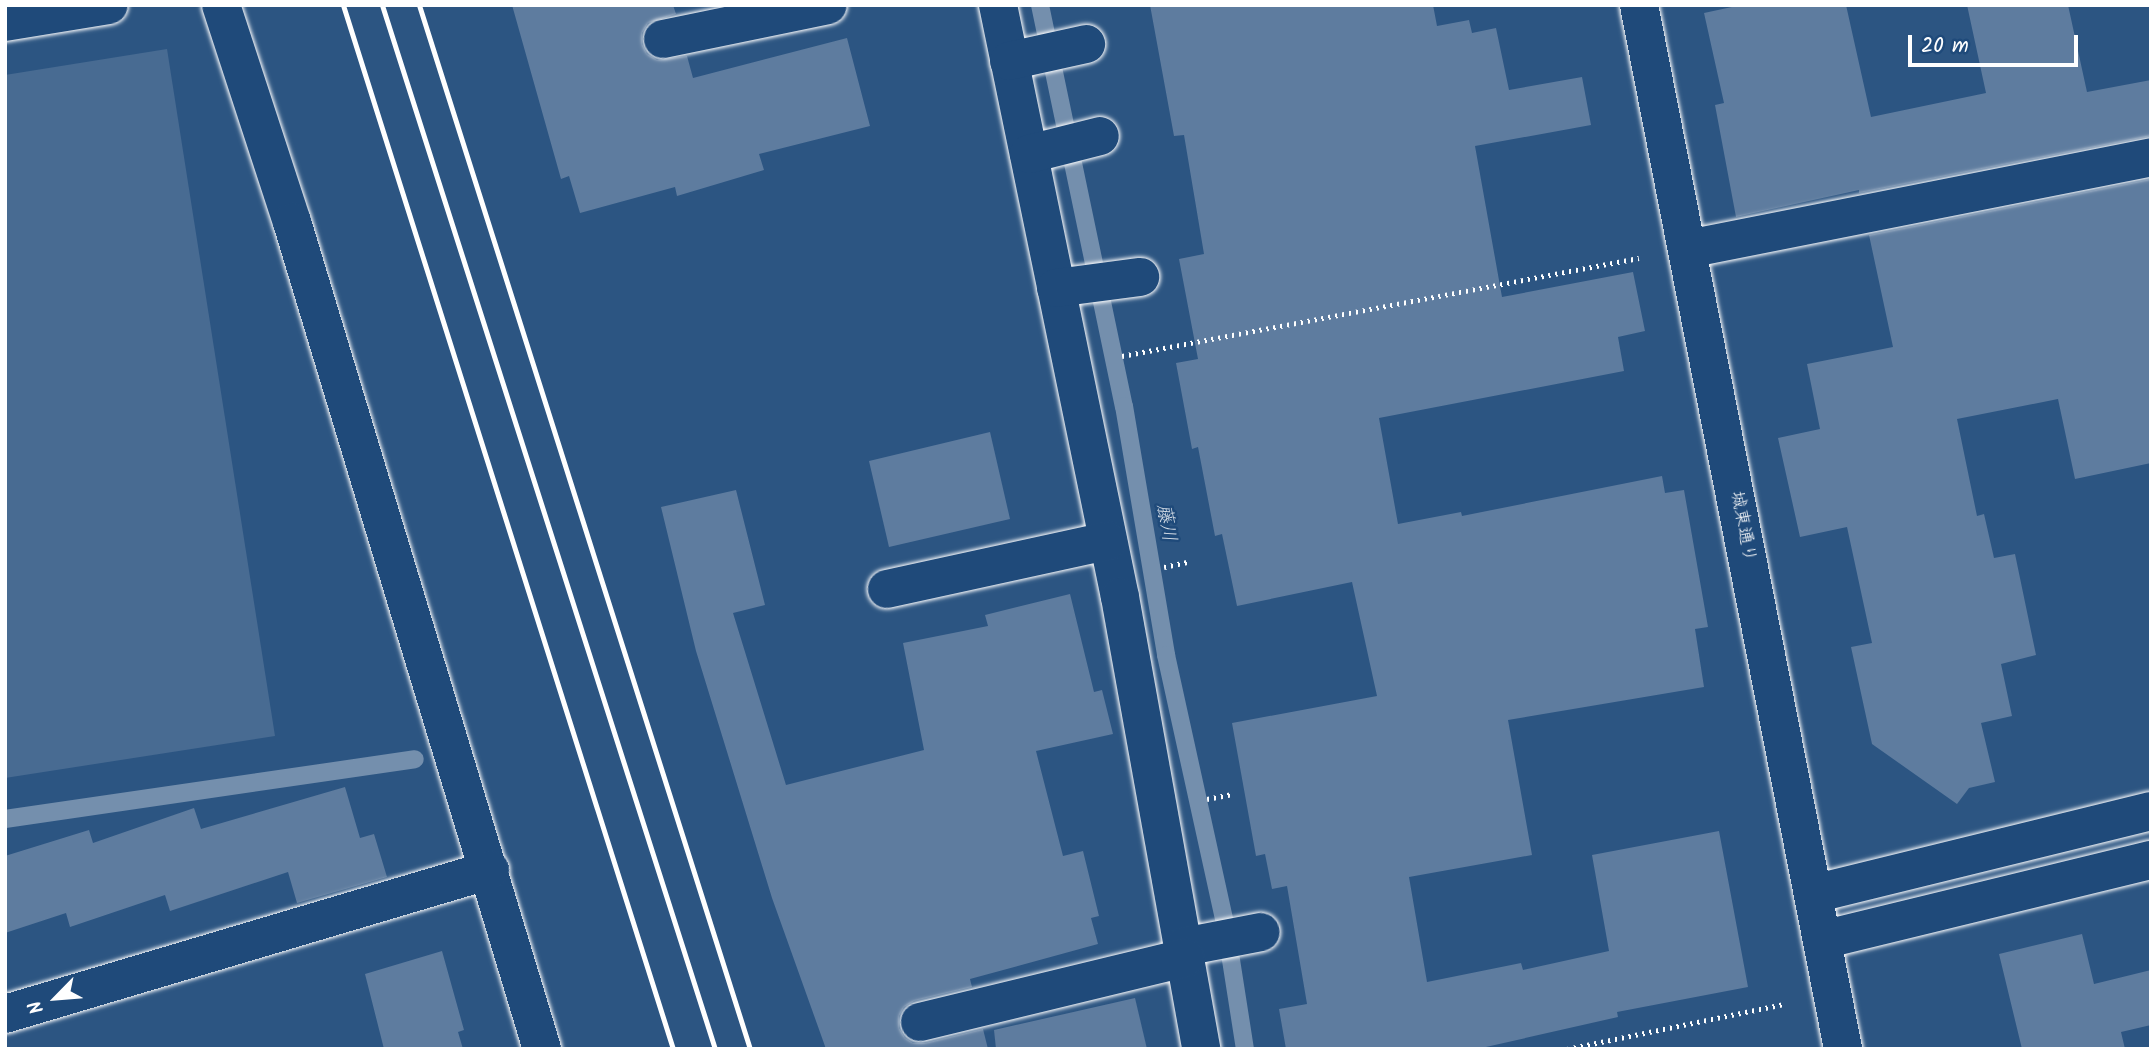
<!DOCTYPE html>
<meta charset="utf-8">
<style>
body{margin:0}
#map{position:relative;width:2156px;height:1054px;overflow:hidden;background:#2c5582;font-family:Kalam,"Klee One",sans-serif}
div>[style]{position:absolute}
.green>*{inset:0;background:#486b92}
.stream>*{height:18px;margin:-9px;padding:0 9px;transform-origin:9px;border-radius:9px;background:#748fad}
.building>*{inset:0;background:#5e7c9f}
.path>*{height:4.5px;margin-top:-2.25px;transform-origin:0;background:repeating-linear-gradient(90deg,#fff 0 2px,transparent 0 7px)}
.roads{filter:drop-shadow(0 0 2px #fff) drop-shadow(0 0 2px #fff)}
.minor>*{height:38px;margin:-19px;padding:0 19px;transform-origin:19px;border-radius:19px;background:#1f4a7a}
.highway>*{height:38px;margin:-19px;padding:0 19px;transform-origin:19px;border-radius:19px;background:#1f4a7a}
.rail>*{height:5px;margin:-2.5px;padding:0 2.5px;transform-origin:2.5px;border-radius:2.5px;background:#fff}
span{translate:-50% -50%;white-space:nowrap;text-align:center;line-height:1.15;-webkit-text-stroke:5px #1f4a7a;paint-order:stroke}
.street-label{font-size:18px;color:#fff}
.water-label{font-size:19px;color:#d5dde6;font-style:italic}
.frame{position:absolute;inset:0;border:7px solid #fff;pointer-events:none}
.north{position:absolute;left:21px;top:963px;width:70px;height:70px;-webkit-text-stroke:5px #1f4a7a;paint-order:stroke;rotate:245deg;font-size:19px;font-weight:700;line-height:28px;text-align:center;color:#fff}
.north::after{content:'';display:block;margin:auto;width:24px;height:32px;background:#fff;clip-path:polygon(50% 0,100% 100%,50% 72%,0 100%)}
.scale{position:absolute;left:1908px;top:35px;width:170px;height:32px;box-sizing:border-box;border:4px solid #fff;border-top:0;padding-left:9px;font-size:21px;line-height:24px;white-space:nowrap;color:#fff;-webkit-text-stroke:5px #1f4a7a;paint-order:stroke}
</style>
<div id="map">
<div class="green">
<div style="clip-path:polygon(167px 49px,275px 736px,5px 778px,5px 75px)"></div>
</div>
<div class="stream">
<div style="left:1040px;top:5px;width:410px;rotate:78.2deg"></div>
<div style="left:1124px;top:406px;width:253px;rotate:80.4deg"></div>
<div style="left:1166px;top:655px;width:280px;rotate:77.6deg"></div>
<div style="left:1226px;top:928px;width:122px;rotate:81.1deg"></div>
<div style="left:5px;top:819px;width:414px;rotate:-8.3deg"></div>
</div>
<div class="building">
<div style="clip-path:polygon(512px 5px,673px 5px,676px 14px,648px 23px,642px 33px,642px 44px,647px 54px,657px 60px,687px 56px,693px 78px,847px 38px,870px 126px,759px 154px,764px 170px,677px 196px,675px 187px,580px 213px,569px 176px,561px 179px)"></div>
<div style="clip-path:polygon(1150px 5px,1433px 5px,1437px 26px,1469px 20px,1472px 33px,1496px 28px,1509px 90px,1582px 77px,1591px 125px,1475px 146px,1502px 297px,1633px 272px,1645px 331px,1618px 337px,1624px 371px,1379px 418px,1398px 524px,1461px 512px,1462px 516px,1662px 476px,1665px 493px,1684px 490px,1708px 627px,1695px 629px,1704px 687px,1508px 720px,1532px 855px,1409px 877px,1427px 982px,1521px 963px,1523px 970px,1609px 951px,1592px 855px,1719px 831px,1748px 987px,1617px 1012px,1618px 1017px,1477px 1049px,1286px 1049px,1279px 1009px,1307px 1004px,1287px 886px,1272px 889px,1265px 854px,1256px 856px,1232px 723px,1377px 696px,1352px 582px,1237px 606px,1222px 534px,1215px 536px,1198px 447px,1192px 449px,1176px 363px,1198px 359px,1179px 259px,1204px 254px,1184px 135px,1174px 136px)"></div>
<div style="clip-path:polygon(1741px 5px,1846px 5px,1871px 117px,1986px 93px,1967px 5px,2068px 5px,2087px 92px,2151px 80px,2151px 136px,1859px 193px,1859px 190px,1736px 217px,1715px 105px,1724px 103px,1704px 13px)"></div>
<div style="clip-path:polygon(2151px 179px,2151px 463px,2075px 479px,2058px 399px,1957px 419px,1977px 516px,1984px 514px,1994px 558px,2015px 554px,2036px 655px,2001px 664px,2012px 716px,1981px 723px,1995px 782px,1969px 788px,1957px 804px,1872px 744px,1851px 647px,1872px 643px,1847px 527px,1800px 537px,1778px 438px,1820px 429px,1807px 364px,1893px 347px,1869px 235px)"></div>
<div style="clip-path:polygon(990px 432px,1010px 519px,889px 547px,869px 461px)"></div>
<div style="clip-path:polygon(736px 490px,765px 605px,733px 613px,786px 785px,924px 750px,903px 643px,988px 626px,985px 615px,1070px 594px,1094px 692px,1102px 690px,1113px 734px,1036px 751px,1063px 856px,1083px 851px,1099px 916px,1091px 918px,1098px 944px,970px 979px,972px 987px,914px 1001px,904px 1007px,899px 1016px,899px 1028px,905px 1038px,913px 1043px,925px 1043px,983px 1029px,988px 1049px,826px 1049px,772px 898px,696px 651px,661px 507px)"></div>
<div style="clip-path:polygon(345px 787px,360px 838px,374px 834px,387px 877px,297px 903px,288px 872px,170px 911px,165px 895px,70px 927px,66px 913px,5px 933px,5px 856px,89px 830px,93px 843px,194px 808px,201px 829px)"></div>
<div style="clip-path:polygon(2082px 934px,2094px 984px,2151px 970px,2151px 1025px,2121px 1032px,2125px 1049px,2022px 1049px,1999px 954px)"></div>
<div style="clip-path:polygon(442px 951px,464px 1030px,458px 1032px,463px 1049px,384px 1049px,365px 974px)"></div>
<div style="clip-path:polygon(1135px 998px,1147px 1049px,996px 1049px,994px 1030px)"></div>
</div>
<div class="path">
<div style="left:1122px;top:356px;width:526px;rotate:-10.73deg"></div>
<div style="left:1164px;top:567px;width:25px;rotate:-12deg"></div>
<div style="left:1207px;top:799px;width:26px;rotate:-11deg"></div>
<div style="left:1567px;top:1049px;width:223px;rotate:-11.7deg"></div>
</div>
<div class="roads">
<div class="minor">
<div style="left:221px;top:5px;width:228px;rotate:71.9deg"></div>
<div style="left:292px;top:222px;width:864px;rotate:73.18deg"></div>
<div style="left:998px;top:5px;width:604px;rotate:78.36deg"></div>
<div style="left:1120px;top:597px;width:459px;rotate:79.8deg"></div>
<div style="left:5px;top:22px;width:105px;rotate:-9.3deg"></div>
<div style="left:663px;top:39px;width:168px;rotate:-11.6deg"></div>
<div style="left:1009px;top:61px;width:79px;rotate:-12.4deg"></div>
<div style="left:1029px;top:154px;width:73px;rotate:-14.2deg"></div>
<div style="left:1688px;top:249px;width:472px;rotate:-11.2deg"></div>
<div style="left:1056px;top:288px;width:85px;rotate:-7.5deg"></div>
<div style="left:887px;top:589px;width:226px;rotate:-12.3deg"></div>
<div style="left:1813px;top:894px;width:348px;rotate:-13.8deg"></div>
<div style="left:1822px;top:940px;width:339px;rotate:-13.7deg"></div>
<div style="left:1183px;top:947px;width:79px;rotate:-10.9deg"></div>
<div style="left:5px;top:1014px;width:506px;rotate:-16.54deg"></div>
<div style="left:920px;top:1022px;width:273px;rotate:-13.6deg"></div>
</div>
<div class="highway">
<div style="left:1639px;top:5px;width:1064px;rotate:78.94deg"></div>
</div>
</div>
<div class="rail">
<div style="left:343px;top:5px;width:1095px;rotate:72.46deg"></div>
<div style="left:382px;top:5px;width:1096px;rotate:72.31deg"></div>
<div style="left:419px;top:5px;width:1095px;rotate:72.41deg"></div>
</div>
<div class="street-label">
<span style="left:1742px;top:527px;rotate:79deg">城東通り</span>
</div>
<div class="water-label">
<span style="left:1165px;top:523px;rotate:80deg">藤川</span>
</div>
<div class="frame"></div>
<div class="north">N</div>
<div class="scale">20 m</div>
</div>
